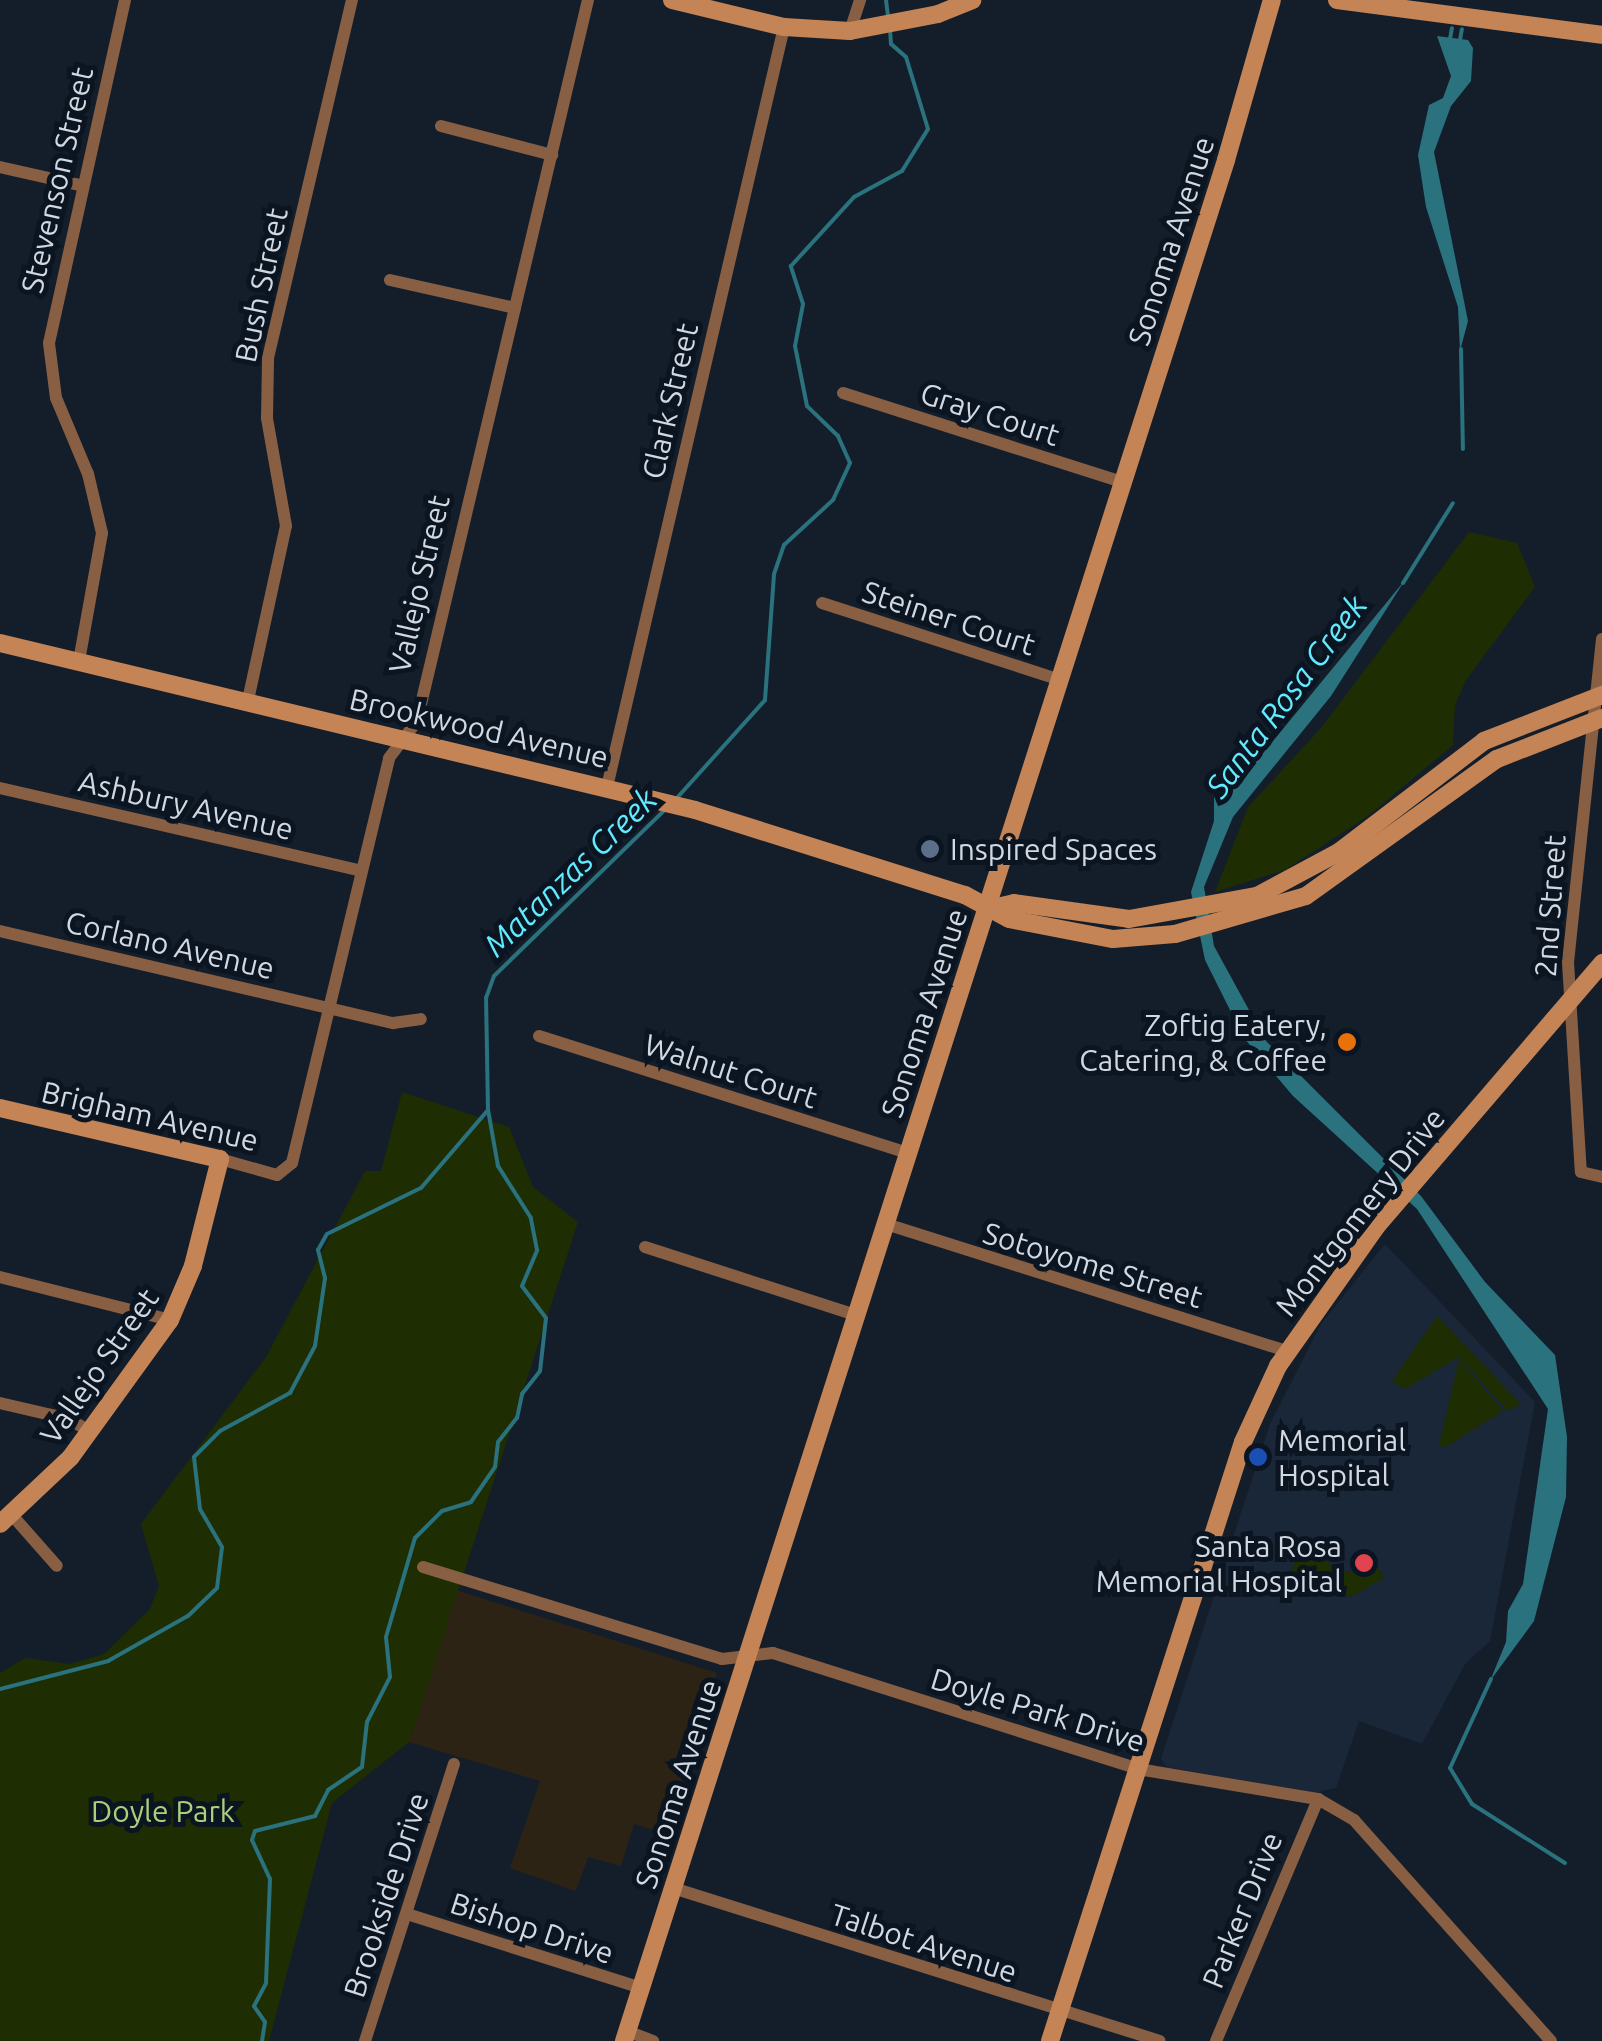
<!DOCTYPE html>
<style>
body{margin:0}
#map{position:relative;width:1602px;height:2041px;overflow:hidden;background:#141e2b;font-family:Ubuntu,sans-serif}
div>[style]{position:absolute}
.built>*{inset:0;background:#192739}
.education>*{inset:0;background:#2d2314}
.green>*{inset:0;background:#1e2d02}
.water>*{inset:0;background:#2a727d}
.stream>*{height:4px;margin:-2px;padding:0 2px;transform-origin:2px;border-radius:2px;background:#2a727d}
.street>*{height:12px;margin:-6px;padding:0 6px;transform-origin:6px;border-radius:6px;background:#885f43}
.secondary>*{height:18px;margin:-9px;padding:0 9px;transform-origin:9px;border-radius:9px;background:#c58455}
.dots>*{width:28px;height:28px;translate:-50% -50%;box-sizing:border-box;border:5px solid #0b1521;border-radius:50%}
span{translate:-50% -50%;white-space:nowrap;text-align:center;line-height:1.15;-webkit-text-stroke:10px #0b1521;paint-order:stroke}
.street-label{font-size:30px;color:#d1d8e1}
.poi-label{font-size:30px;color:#d1d8e1}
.left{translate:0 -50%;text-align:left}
.right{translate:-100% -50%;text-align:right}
.park-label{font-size:30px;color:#acd07a}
.water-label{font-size:32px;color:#62eafe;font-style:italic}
</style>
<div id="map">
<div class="built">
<div style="clip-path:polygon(1385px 1244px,1535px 1402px,1490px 1641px,1465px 1664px,1422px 1744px,1359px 1721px,1336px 1788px,1314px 1793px,1167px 1767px,1161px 1759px,1270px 1424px,1321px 1324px)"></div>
</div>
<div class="education">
<div style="clip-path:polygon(456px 1590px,717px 1673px,664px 1833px,634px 1824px,621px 1866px,588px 1857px,576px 1891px,510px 1868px,540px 1781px,409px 1742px)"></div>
</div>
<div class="green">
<div style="clip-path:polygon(1469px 532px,1517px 543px,1535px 587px,1466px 680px,1455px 705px,1453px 745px,1368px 816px,1285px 870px,1215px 892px,1248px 807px,1321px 728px)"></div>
<div style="clip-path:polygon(402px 1092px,509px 1127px,533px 1187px,578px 1222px,409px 1742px,332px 1803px,269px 2041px,0 2041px,0 1673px,25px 1658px,70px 1664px,104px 1654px,150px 1609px,159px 1586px,141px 1524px,266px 1357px,365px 1171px,381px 1171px)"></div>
<div style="clip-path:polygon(1437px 1316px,1521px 1404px,1507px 1411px,1459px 1357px,1405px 1389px,1392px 1381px)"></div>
<div style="clip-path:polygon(1459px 1359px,1503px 1411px,1446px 1447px,1439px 1445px)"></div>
<div style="clip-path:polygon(1304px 1535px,1334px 1569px,1363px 1574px,1377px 1565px,1384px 1578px,1351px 1597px,1289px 1578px)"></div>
</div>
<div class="water">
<div style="clip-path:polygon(1437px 36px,1468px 40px,1473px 48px,1471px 81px,1451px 106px,1434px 152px,1468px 321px,1460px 351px,1458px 307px,1426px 207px,1418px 155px,1429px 105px,1443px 98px,1451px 76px)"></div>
<div style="clip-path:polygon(1405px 580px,1331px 696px,1233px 817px,1204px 887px,1214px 946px,1266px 1041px,1421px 1196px,1485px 1282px,1555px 1355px,1567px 1437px,1566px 1497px,1534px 1621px,1490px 1681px,1506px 1642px,1508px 1611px,1523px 1584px,1548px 1409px,1417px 1209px,1293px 1096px,1244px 1038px,1205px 960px,1191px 892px,1214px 821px,1214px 796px,1251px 768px)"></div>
</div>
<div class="stream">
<div style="left:886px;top:0;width:17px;rotate:83deg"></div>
<div style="left:1450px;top:39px;width:11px;rotate:-80deg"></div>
<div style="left:1460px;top:40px;width:11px;rotate:-80deg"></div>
<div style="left:1461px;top:349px;width:100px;rotate:88.9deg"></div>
<div style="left:1403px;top:583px;width:94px;rotate:-58deg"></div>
<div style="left:676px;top:799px;width:133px;rotate:-48deg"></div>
<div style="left:765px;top:700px;width:126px;rotate:-85.9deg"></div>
<div style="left:774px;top:574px;width:31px;rotate:-71deg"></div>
<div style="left:784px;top:545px;width:67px;rotate:-42.6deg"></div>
<div style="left:833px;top:500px;width:41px;rotate:-65.3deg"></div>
<div style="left:850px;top:463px;width:30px;rotate:-114deg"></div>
<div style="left:838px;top:436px;width:43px;rotate:-135.9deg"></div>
<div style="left:807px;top:406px;width:61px;rotate:-101.3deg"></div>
<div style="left:795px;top:346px;width:43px;rotate:-79.2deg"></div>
<div style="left:803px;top:304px;width:40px;rotate:-108deg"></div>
<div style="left:791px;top:266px;width:93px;rotate:-47.6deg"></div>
<div style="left:854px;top:197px;width:55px;rotate:-28.4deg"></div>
<div style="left:902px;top:171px;width:49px;rotate:-58.2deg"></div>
<div style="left:928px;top:129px;width:75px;rotate:-107deg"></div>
<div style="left:906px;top:57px;width:20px;rotate:-139deg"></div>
<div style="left:891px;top:44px;width:13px;rotate:-94deg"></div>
<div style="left:1491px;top:1679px;width:98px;rotate:114.7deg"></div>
<div style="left:1450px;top:1768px;width:42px;rotate:58.6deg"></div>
<div style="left:1472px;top:1804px;width:110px;rotate:32.4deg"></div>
<div style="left:0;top:1689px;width:112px;rotate:-14.5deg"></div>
<div style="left:108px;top:1661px;width:92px;rotate:-29.4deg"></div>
<div style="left:188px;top:1616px;width:40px;rotate:-44deg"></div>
<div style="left:217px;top:1588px;width:41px;rotate:-83deg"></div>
<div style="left:222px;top:1547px;width:44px;rotate:-120.1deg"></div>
<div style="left:200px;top:1509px;width:52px;rotate:-96.6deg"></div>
<div style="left:194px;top:1457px;width:37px;rotate:-45deg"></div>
<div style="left:220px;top:1431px;width:80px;rotate:-28.5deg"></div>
<div style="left:290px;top:1393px;width:53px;rotate:-62deg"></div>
<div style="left:315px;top:1346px;width:69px;rotate:-81.6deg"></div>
<div style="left:325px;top:1278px;width:29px;rotate:-104deg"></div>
<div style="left:318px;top:1250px;width:18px;rotate:-61deg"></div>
<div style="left:327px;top:1234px;width:105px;rotate:-26.1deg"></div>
<div style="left:421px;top:1188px;width:103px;rotate:-49.3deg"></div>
<div style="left:488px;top:1110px;width:112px;rotate:-91deg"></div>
<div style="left:486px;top:998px;width:23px;rotate:-70deg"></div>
<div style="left:494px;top:976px;width:240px;rotate:-44.2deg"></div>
<div style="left:262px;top:2041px;width:19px;rotate:-81deg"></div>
<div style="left:265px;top:2022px;width:19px;rotate:-125deg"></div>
<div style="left:254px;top:2006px;width:26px;rotate:-62deg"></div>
<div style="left:266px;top:1983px;width:104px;rotate:-87.8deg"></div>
<div style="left:270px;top:1879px;width:43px;rotate:-114.8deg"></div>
<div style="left:252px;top:1840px;width:9px;rotate:-72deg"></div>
<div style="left:255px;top:1831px;width:62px;rotate:-14deg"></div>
<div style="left:315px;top:1816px;width:29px;rotate:-63deg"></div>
<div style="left:328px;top:1790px;width:41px;rotate:-34.1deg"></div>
<div style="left:362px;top:1767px;width:45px;rotate:-83.7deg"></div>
<div style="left:367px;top:1722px;width:51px;rotate:-62.9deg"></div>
<div style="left:390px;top:1677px;width:40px;rotate:-95.7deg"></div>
<div style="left:386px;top:1637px;width:103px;rotate:-73.7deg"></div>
<div style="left:415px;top:1538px;width:38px;rotate:-45deg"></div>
<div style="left:442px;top:1511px;width:30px;rotate:-17deg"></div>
<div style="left:471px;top:1502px;width:42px;rotate:-55.6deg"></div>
<div style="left:495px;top:1467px;width:25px;rotate:-83deg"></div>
<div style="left:498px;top:1442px;width:31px;rotate:-52deg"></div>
<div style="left:517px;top:1418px;width:25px;rotate:-78deg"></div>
<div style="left:522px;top:1394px;width:29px;rotate:-52deg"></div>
<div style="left:540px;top:1371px;width:53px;rotate:-83.5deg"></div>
<div style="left:546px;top:1318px;width:40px;rotate:-127deg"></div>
<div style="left:522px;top:1286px;width:39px;rotate:-67deg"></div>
<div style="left:537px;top:1250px;width:33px;rotate:-101deg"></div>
<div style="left:531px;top:1218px;width:62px;rotate:-122.4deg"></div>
<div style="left:498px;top:1166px;width:57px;rotate:-100.1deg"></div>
</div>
<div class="street">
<div style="left:850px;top:31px;width:33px;rotate:-72deg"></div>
<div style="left:441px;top:126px;width:115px;rotate:14.6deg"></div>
<div style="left:0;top:167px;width:82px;rotate:12.7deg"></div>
<div style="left:390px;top:280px;width:128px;rotate:12.6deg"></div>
<div style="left:843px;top:393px;width:293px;rotate:17.7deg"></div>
<div style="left:822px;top:603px;width:250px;rotate:17.9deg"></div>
<div style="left:1602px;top:639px;width:325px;rotate:96deg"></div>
<div style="left:1568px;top:962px;width:210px;rotate:86.5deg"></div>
<div style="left:1581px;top:1172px;width:22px;rotate:13deg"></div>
<div style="left:79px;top:661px;width:130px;rotate:-79.8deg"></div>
<div style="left:102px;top:533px;width:61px;rotate:-103.3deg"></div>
<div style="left:88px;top:474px;width:82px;rotate:-112.8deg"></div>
<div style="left:56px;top:398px;width:55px;rotate:-97.3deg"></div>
<div style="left:49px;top:343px;width:351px;rotate:-77.5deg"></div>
<div style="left:248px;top:700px;width:178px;rotate:-77.7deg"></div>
<div style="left:286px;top:526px;width:110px;rotate:-100deg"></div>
<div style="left:267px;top:418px;width:60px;rotate:-89deg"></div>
<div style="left:268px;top:358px;width:368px;rotate:-76.8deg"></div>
<div style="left:607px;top:787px;width:780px;rotate:-76.89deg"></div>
<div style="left:0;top:788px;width:370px;rotate:12.9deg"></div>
<div style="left:0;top:931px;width:404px;rotate:13.2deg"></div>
<div style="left:393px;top:1023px;width:28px;rotate:-8deg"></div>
<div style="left:539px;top:1036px;width:386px;rotate:17.6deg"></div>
<div style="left:220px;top:1159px;width:59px;rotate:15.7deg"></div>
<div style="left:277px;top:1175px;width:19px;rotate:-39deg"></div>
<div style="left:292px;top:1163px;width:416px;rotate:-76.5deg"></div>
<div style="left:389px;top:758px;width:46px;rotate:-52.9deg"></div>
<div style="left:417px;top:721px;width:741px;rotate:-76.66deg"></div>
<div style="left:886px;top:1224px;width:421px;rotate:17.6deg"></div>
<div style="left:645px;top:1247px;width:222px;rotate:17.9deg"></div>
<div style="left:0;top:1277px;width:175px;rotate:14.2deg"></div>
<div style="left:0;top:1403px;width:71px;rotate:13.1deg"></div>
<div style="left:69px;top:1419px;width:26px;rotate:31deg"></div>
<div style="left:11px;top:1514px;width:69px;rotate:48.5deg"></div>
<div style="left:423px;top:1567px;width:313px;rotate:17.1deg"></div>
<div style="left:722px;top:1659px;width:51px;rotate:-6.7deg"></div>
<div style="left:773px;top:1653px;width:383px;rotate:17.6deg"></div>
<div style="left:1138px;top:1769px;width:182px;rotate:9.5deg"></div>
<div style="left:1318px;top:1799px;width:42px;rotate:30.3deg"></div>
<div style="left:1354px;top:1820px;width:296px;rotate:48.3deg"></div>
<div style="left:673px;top:1888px;width:510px;rotate:17.44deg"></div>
<div style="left:407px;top:1914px;width:245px;rotate:17.5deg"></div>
<div style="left:627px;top:2031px;width:28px;rotate:21deg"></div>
<div style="left:365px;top:2041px;width:291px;rotate:-72.2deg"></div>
<div style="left:1216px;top:2041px;width:263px;rotate:-67.1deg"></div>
</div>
<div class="secondary">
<div style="left:672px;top:0;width:115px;rotate:13.6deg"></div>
<div style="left:784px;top:27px;width:66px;rotate:3.5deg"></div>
<div style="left:850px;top:31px;width:90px;rotate:-10.9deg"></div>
<div style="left:938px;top:14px;width:37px;rotate:-22deg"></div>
<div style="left:1337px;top:0;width:267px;rotate:7.5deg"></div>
<div style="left:0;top:643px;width:715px;rotate:13.51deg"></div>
<div style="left:695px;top:810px;width:283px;rotate:17.5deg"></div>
<div style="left:965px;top:895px;width:50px;rotate:28.6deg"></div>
<div style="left:1009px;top:919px;width:106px;rotate:10.9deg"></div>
<div style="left:1113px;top:939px;width:62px;rotate:-4.6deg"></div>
<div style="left:1175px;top:934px;width:136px;rotate:-16.2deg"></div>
<div style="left:1306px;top:896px;width:235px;rotate:-35.7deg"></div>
<div style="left:1497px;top:759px;width:113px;rotate:-21.3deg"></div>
<div style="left:997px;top:907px;width:17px;rotate:-13deg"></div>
<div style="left:1014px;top:903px;width:116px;rotate:7.9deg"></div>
<div style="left:1129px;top:919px;width:130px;rotate:-10.2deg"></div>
<div style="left:1257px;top:896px;width:93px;rotate:-28.2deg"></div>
<div style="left:1339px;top:852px;width:183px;rotate:-37.4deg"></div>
<div style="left:1484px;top:741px;width:127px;rotate:-21.3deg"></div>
<div style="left:0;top:1108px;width:226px;rotate:13.1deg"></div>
<div style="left:220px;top:1159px;width:110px;rotate:104.2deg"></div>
<div style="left:193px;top:1266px;width:59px;rotate:113.1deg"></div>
<div style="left:170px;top:1320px;width:170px;rotate:125.9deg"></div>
<div style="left:70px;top:1458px;width:96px;rotate:136.7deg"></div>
<div style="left:624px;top:2041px;width:1975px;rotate:-72.25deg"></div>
<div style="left:1226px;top:160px;width:166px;rotate:-74deg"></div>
<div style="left:1050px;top:2041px;width:629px;rotate:-72.14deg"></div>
<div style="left:1243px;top:1442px;width:84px;rotate:-65.3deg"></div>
<div style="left:1278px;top:1366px;width:170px;rotate:-54.8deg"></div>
<div style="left:1376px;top:1227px;width:348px;rotate:-49.4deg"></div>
</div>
<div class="dots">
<div style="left:930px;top:849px;background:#5c6f8a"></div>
<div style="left:1347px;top:1042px;background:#e8710a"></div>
<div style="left:1258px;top:1457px;background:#1a4fb4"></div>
<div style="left:1364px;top:1563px;background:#e0444e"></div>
</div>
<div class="street-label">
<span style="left:57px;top:180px;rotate:-77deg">Stevenson Street</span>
<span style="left:1171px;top:241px;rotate:-72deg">Sonoma Avenue</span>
<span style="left:261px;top:285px;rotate:-78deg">Bush Street</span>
<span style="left:670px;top:401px;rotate:-77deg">Clark Street</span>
<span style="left:990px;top:414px;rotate:18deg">Gray Court</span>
<span style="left:419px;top:584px;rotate:-77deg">Vallejo Street</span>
<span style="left:949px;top:618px;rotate:18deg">Steiner Court</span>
<span style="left:479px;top:728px;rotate:13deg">Brookwood Avenue</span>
<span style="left:186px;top:805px;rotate:13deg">Ashbury Avenue</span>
<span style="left:1550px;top:906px;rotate:-86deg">2nd Street</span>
<span style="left:170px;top:945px;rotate:13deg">Corlano Avenue</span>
<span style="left:924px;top:1013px;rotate:-72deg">Sonoma Avenue</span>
<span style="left:731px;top:1071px;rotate:18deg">Walnut Court</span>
<span style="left:150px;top:1116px;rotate:13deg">Brigham Avenue</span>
<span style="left:1360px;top:1212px;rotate:-52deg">Montgomery Drive</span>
<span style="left:1093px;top:1265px;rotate:17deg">Sotoyome Street</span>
<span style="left:99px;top:1366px;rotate:-55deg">Vallejo Street</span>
<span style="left:1038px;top:1710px;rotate:17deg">Doyle Park Drive</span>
<span style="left:678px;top:1784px;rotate:-72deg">Sonoma Avenue</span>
<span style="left:386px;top:1895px;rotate:-72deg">Brookside Drive</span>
<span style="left:1242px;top:1910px;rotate:-68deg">Parker Drive</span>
<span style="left:532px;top:1928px;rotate:18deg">Bishop Drive</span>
<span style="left:924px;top:1943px;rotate:18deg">Talbot Avenue</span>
</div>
<div class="poi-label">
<span class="left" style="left:950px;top:849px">Inspired Spaces</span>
<span class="right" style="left:1327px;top:1042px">Zoftig Eatery,<br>Catering, &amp; Coffee</span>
<span class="left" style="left:1278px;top:1457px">Memorial<br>Hospital</span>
<span class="right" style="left:1342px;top:1563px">Santa Rosa<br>Memorial Hospital</span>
</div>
<div class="park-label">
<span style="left:163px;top:1811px">Doyle Park</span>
</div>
<div class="water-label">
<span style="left:1286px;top:696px;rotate:-53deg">Santa Rosa Creek</span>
<span style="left:570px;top:872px;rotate:-44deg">Matanzas Creek</span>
</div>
</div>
